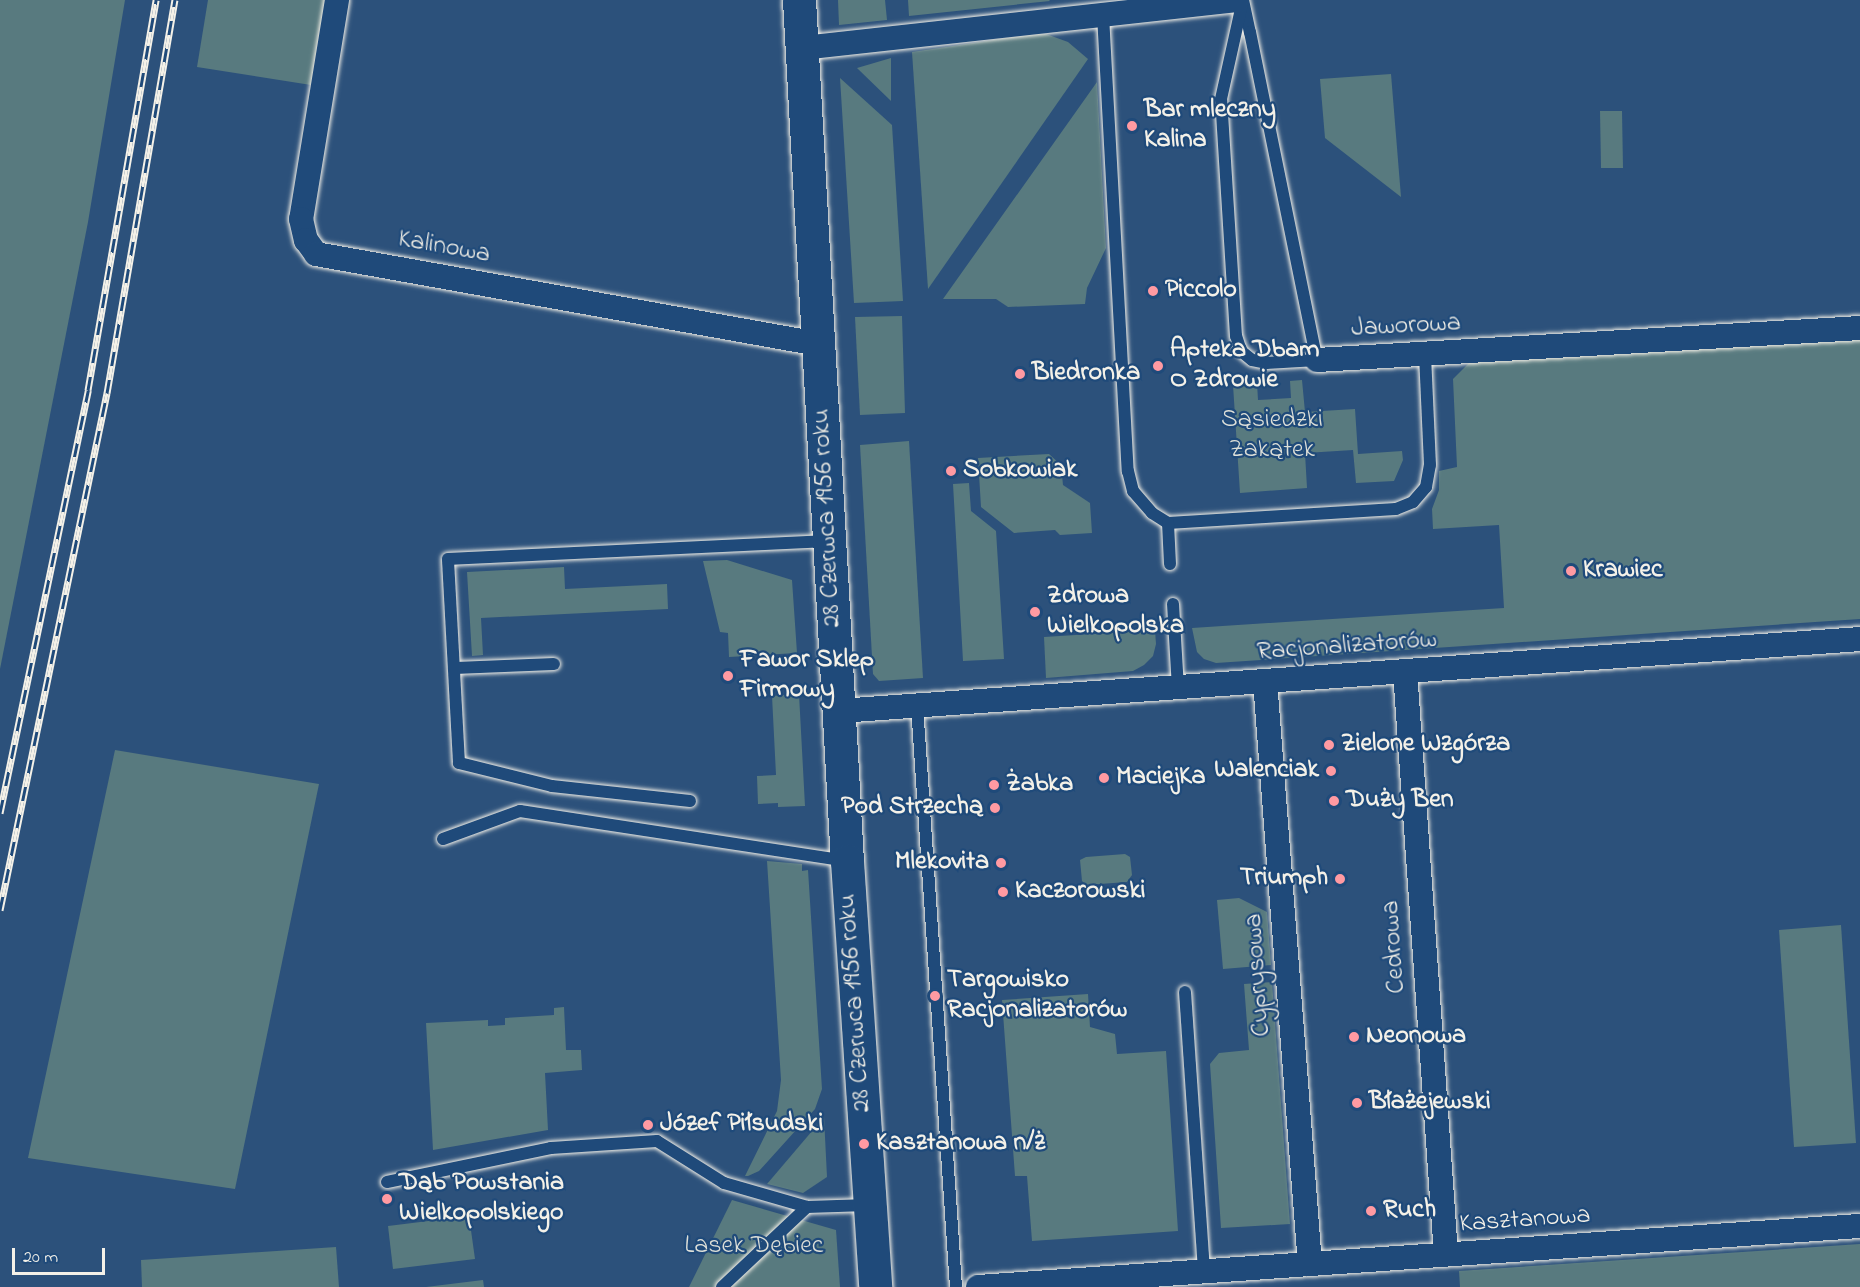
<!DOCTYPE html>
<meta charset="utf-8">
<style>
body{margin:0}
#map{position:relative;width:1860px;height:1287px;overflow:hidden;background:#2c517b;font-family:"Indie Flower",sans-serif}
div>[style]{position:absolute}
.green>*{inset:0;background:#587a7f}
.roads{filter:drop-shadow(0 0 2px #f4f1e8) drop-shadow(0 0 2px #f4f1e8)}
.lane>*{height:12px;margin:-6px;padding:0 6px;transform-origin:6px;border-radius:6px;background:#1f4a7a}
.street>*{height:24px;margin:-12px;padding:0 12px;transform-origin:12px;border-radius:12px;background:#1f4a7a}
.secondary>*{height:33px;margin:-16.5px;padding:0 16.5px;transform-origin:16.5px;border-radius:16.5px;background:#1f4a7a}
.rail>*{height:7px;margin-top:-3.5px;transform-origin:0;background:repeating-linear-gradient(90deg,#1f4a7a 0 14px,#f4f1e8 0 28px);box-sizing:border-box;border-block:2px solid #f4f1e8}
.dots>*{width:16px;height:16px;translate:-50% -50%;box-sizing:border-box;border:3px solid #1f4a7a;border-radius:50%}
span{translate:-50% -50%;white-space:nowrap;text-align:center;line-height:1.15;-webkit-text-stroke:4.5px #1f4a7a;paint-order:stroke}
.poi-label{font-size:26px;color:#f4f1e8;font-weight:700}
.left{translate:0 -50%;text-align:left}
.right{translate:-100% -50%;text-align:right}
.street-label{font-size:26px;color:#f4f1e8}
.park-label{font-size:26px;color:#dddfd8}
.scale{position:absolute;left:12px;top:1248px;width:93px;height:27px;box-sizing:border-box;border:3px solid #f4f1e8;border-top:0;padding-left:8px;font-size:18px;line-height:21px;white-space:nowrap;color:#f4f1e8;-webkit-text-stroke:4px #1f4a7a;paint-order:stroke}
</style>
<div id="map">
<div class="green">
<div style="clip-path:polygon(0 0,125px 0,88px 222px,0 669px)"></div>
<div style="clip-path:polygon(208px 0,325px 0,311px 85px,197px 67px)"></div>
<div style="clip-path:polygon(838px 0,885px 0,887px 20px,839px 25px)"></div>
<div style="clip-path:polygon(908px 0,1049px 0,1050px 1px,909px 16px)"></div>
<div style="clip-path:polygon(1034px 34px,1046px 34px,1068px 42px,1088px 59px,928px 289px,912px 52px)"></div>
<div style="clip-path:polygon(891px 58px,891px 101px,857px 68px)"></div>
<div style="clip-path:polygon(1391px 74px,1401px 197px,1325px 138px,1320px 79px)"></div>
<div style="clip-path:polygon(840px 78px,892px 125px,903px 301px,854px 303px)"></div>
<div style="clip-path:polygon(1097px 82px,1106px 248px,1087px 288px,1085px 304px,1008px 307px,996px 299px,943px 299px)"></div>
<div style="clip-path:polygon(1600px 111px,1622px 111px,1623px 168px,1601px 168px)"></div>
<div style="clip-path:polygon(902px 316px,905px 413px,860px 415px,855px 317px)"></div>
<div style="clip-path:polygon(1860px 339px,1860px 619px,1216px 663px,1204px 659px,1197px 652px,1192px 628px,1504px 608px,1499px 525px,1433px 529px,1432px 509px,1439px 490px,1439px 471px,1457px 467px,1453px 379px,1471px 361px)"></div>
<div style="clip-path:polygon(1302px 380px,1305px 412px,1355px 409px,1358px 454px,1402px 451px,1403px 460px,1394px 481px,1356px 483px,1353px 450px,1305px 453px,1307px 488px,1240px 493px,1233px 385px,1257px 383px,1258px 400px,1291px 398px,1290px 381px)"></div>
<div style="clip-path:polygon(909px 441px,923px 678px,879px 681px,873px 674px,860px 445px)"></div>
<div style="clip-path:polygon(1049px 454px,1061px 465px,1063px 485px,1090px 503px,1092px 533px,1060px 535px,1055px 530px,1014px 533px,981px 507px,978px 458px)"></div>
<div style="clip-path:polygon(969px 483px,971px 511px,996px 531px,1004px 659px,963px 661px,953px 484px)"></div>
<div style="clip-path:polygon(727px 560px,792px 580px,797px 653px,729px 657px,728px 633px,720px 632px,703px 561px)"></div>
<div style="clip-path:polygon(564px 567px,565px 589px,667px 584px,668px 609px,481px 618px,483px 655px,472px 656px,467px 572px)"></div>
<div style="clip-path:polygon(1155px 630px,1156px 644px,1153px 656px,1144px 665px,1133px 671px,1046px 678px,1044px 637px)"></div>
<div style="clip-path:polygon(799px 694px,805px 806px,778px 807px,778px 803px,758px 804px,757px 776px,776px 775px,772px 696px)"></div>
<div style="clip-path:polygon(115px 750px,319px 784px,235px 1189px,28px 1158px)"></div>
<div style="clip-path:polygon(1125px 854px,1130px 857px,1132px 875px,1127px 882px,1086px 885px,1082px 881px,1080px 860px,1086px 857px)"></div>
<div style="clip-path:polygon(767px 861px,802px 864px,802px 871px,808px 870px,822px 1089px,815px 1109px,759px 1171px,748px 1176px,745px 1176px,777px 1111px,781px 1080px)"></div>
<div style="clip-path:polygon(1239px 898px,1267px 912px,1271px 965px,1223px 969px,1217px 900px)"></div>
<div style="clip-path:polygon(1841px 925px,1856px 1143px,1794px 1147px,1779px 930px)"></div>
<div style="clip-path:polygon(1272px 982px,1290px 1224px,1221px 1228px,1210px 1064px,1219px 1053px,1249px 1050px,1244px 984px)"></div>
<div style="clip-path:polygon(1088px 994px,1090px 1027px,1115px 1034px,1117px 1054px,1166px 1051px,1178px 1231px,1032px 1241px,1027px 1176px,1015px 1176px,1002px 1000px)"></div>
<div style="clip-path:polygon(564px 1007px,566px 1050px,581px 1050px,582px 1070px,545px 1073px,548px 1130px,433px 1150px,426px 1023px,488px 1020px,488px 1026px,505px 1025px,505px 1018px,554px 1015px,554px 1008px)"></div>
<div style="clip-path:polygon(824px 1117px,827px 1177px,803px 1193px,767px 1184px)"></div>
<div style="clip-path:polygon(732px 1200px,836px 1230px,840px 1287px,689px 1287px)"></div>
<div style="clip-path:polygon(469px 1216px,475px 1259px,393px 1269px,388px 1226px)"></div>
<div style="clip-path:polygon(1860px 1244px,1860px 1287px,1460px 1287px,1459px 1271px)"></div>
<div style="clip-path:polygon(336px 1247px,339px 1287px,142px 1287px,141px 1260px)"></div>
<div style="clip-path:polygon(483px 1280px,484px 1287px,426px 1287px)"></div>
</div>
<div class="roads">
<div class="lane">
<div style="left:1243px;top:0;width:33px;rotate:78deg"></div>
<div style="left:1250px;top:32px;width:335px;rotate:78.5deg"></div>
<div style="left:1317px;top:360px;width:51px;rotate:176.6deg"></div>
<div style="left:1266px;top:363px;width:14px;rotate:-168deg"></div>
<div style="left:1252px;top:360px;width:14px;rotate:-141deg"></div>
<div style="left:1241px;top:351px;width:16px;rotate:-108deg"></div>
<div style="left:1236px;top:336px;width:237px;rotate:-93.6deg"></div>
<div style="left:1221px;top:99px;width:101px;rotate:-77.5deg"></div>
<div style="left:1103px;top:15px;width:457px;rotate:86.9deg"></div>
<div style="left:1128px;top:471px;width:21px;rotate:76deg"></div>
<div style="left:1133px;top:491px;width:29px;rotate:49deg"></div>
<div style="left:1152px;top:513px;width:19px;rotate:32deg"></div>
<div style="left:1168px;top:523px;width:228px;rotate:-3.5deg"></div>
<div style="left:1396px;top:509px;width:18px;rotate:-22deg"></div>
<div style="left:1413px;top:502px;width:20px;rotate:-49deg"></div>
<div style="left:1426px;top:487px;width:22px;rotate:-80deg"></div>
<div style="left:1430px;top:465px;width:111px;rotate:-92.6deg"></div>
<div style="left:1168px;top:523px;width:41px;rotate:87.2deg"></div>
<div style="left:1173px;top:604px;width:83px;rotate:86.6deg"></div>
<div style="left:455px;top:668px;width:99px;rotate:-2.3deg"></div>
<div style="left:917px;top:705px;width:583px;rotate:86.17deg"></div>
<div style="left:690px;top:801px;width:139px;rotate:-173.8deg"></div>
<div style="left:552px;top:786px;width:96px;rotate:-166.1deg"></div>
<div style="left:459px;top:763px;width:204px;rotate:-93.1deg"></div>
<div style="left:448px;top:559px;width:380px;rotate:-2.7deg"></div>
<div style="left:443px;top:839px;width:82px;rotate:-20deg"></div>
<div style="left:520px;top:811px;width:330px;rotate:8.7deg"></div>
<div style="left:1185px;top:992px;width:281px;rotate:86.1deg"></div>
<div style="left:387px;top:1182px;width:167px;rotate:-11.7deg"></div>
<div style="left:551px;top:1148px;width:106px;rotate:-3.8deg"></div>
<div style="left:657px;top:1141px;width:79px;rotate:32.1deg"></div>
<div style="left:724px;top:1183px;width:86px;rotate:16.1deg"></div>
<div style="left:722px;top:1287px;width:117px;rotate:-43.3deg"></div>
<div style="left:807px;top:1207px;width:61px;rotate:-1.9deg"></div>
</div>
<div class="street">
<div style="left:337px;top:0;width:222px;rotate:99.3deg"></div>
<div style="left:301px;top:219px;width:22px;rotate:77deg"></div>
<div style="left:306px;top:240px;width:17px;rotate:54deg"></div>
<div style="left:316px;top:254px;width:510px;rotate:10.16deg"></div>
<div style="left:802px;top:48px;width:437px;rotate:-6.3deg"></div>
<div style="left:1317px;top:360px;width:544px;rotate:-3.37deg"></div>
<div style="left:1405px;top:671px;width:585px;rotate:85.98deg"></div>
<div style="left:1265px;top:681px;width:585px;rotate:85.59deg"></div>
<div style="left:839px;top:711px;width:1024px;rotate:-4.03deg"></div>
<div style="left:978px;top:1287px;width:884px;rotate:-3.96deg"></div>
</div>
<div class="secondary">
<div style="left:799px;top:0;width:862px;rotate:86.81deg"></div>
<div style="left:847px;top:861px;width:427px;rotate:86.2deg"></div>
</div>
</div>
<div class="rail">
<div style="left:0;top:813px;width:432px;rotate:-78.2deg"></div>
<div style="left:88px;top:390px;width:396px;rotate:-80.1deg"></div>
<div style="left:0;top:910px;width:528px;rotate:-78.31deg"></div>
<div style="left:107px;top:393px;width:399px;rotate:-80.2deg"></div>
</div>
<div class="dots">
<div style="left:1132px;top:126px;background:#ff9aa2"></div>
<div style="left:1153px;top:291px;background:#ff9aa2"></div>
<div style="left:1158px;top:366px;background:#ff9aa2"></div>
<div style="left:1020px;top:374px;background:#ff9aa2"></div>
<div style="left:951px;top:471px;background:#ff9aa2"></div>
<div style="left:1571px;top:571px;background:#ff9aa2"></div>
<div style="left:1035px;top:612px;background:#ff9aa2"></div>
<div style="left:728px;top:676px;background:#ff9aa2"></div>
<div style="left:1329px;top:745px;background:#ff9aa2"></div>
<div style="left:1331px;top:771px;background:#ff9aa2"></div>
<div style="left:1104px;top:778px;background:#ff9aa2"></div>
<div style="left:994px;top:785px;background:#ff9aa2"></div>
<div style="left:1334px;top:801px;background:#ff9aa2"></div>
<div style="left:995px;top:808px;background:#ff9aa2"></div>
<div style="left:1001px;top:863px;background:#ff9aa2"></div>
<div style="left:1340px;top:879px;background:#ff9aa2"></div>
<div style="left:1003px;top:892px;background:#ff9aa2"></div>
<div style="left:935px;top:996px;background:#ff9aa2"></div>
<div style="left:1354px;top:1037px;background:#ff9aa2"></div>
<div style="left:1357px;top:1103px;background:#ff9aa2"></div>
<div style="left:648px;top:1125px;background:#ff9aa2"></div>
<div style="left:864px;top:1144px;background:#ff9aa2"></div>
<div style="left:387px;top:1199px;background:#ff9aa2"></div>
<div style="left:1371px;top:1211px;background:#ff9aa2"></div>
</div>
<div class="poi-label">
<span class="left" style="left:1144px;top:126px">Bar mleczny<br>Kalina</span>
<span class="left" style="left:1165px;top:291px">Piccolo</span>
<span class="left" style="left:1170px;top:366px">Apteka Dbam<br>O Zdrowie</span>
<span class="left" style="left:1032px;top:374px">Biedronka</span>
<span class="left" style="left:963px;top:471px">Sobkowiak</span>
<span class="left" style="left:1583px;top:571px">Krawiec</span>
<span class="left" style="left:1047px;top:612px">Zdrowa<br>Wielkopolska</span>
<span class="left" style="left:740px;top:676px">Fawor Sklep<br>Firmowy</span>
<span class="left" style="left:1341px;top:745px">Zielone Wzgórza</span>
<span class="right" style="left:1319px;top:771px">Walenciak</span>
<span class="left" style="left:1116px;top:778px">MaciejKa</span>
<span class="left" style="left:1006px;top:785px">Żabka</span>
<span class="left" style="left:1346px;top:801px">Duży Ben</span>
<span class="right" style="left:983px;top:808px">Pod Strzechą</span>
<span class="right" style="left:989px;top:863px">Mlekovita</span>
<span class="right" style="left:1328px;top:879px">Triumph</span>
<span class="left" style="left:1015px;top:892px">Kaczorowski</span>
<span class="left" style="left:947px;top:996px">Targowisko<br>Racjonalizatorów</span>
<span class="left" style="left:1366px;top:1037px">Neonowa</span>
<span class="left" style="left:1369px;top:1103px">Błażejewski</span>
<span class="left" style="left:660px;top:1125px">Józef Piłsudski</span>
<span class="left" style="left:876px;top:1144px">Kasztanowa n/ż</span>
<span class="left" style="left:399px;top:1199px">Dąb Powstania<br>Wielkopolskiego</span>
<span class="left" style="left:1383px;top:1211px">Ruch</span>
</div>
<div class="street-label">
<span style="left:444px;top:248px;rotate:10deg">Kalinowa</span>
<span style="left:1406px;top:327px;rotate:-3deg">Jaworowa</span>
<span style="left:828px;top:518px;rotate:-93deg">28 Czerwca 1956 roku</span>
<span style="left:1347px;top:647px;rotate:-4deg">Racjonalizatorów</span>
<span style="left:1395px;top:947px;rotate:-94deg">Cedrowa</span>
<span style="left:1259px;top:975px;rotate:-94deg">Cyprysowa</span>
<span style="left:856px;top:1003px;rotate:-94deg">28 Czerwca 1956 roku</span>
<span style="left:1525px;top:1221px;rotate:-4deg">Kasztanowa</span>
</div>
<div class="park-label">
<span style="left:1272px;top:436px">Sąsiedzki<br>Zakątek</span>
<span style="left:754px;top:1247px">Lasek Dębiec</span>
</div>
<div class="scale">20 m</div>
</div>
